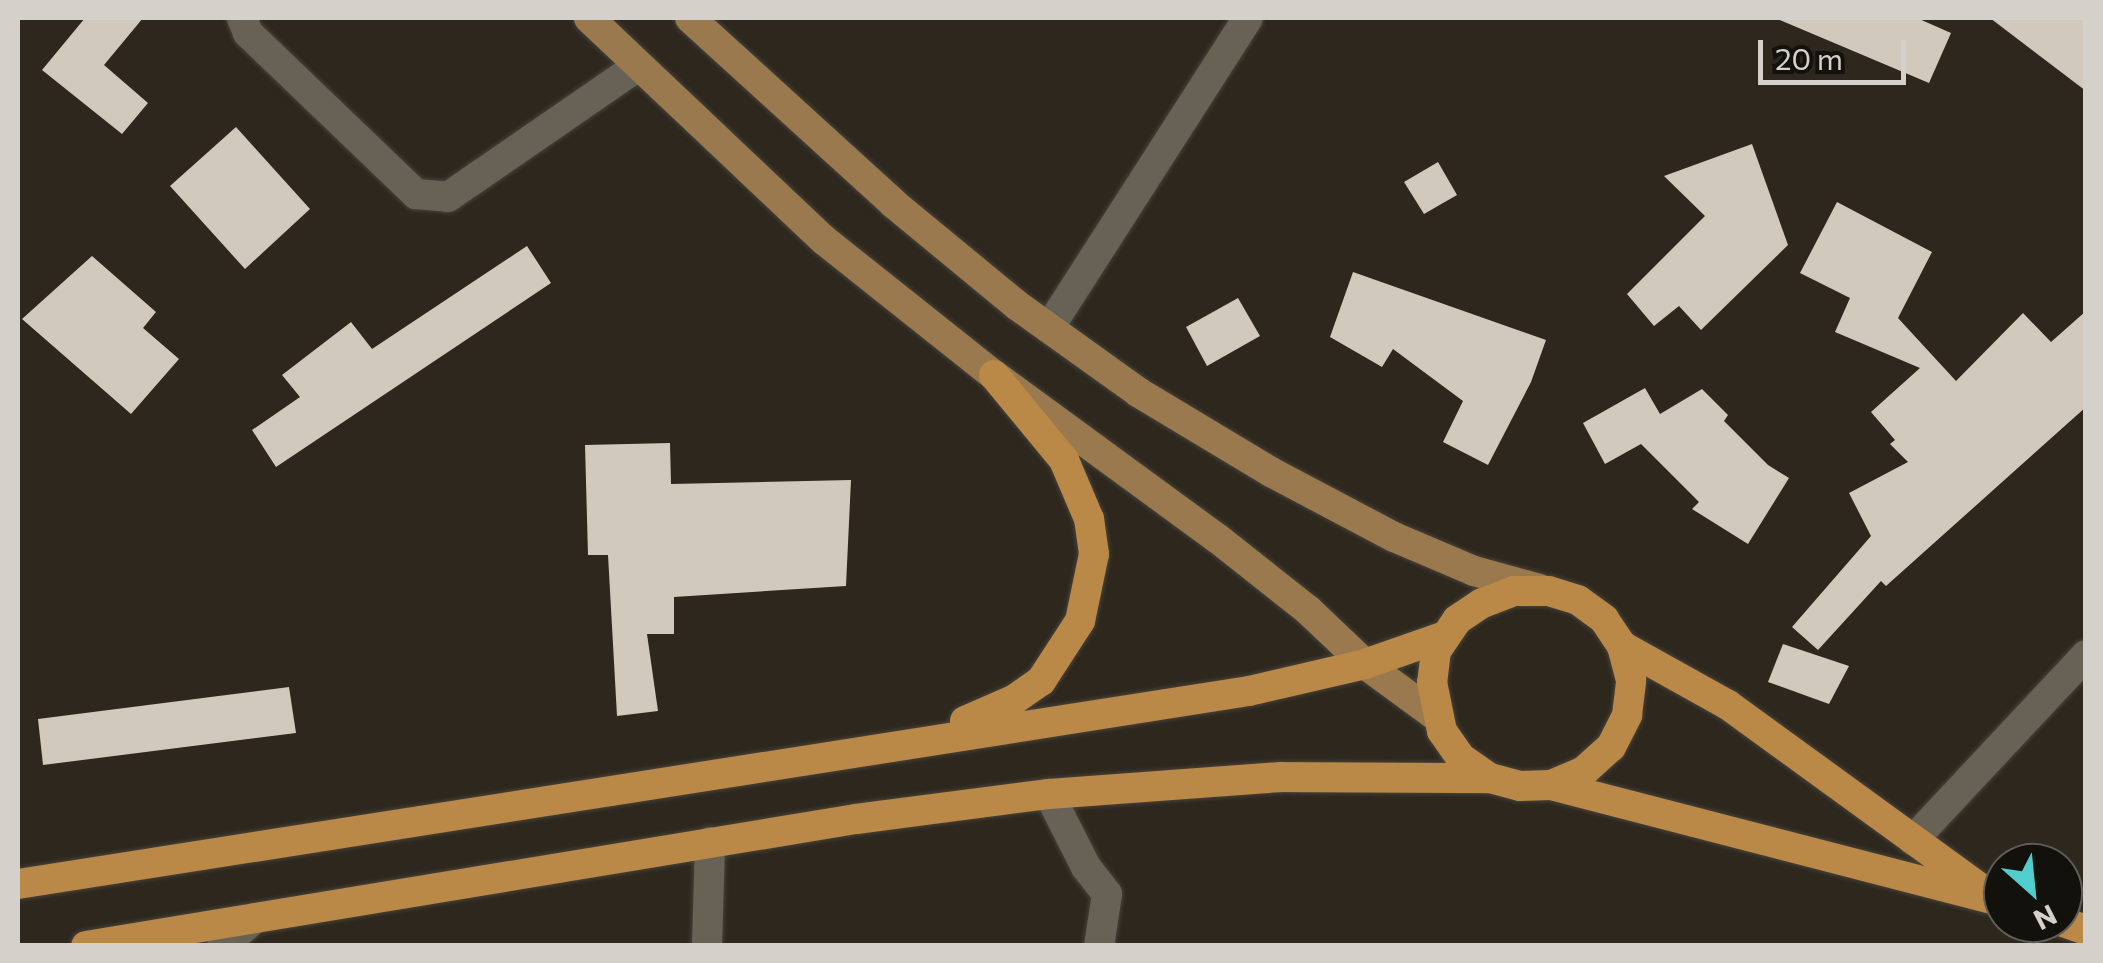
<!DOCTYPE html>
<style>
body{margin:0}
#map{position:relative;width:2103px;height:963px;overflow:hidden;background:#2d271d;font-family:Commissioner,sans-serif}
div>[style]{position:absolute}
.building>*{inset:0;background:#d1c9bc}
.roads{filter:drop-shadow(0 0 2px #47423a) drop-shadow(0 0 2px #47423a)}
.minor>*{height:30px;margin:-15px;padding:0 15px;transform-origin:15px;border-radius:15px;background:#686256}
.major>*{height:30px;margin:-15px;padding:0 15px;transform-origin:15px;border-radius:15px;background:#99794d}
.highway>*{height:30px;margin:-15px;padding:0 15px;transform-origin:15px;border-radius:15px;background:#ba8847}
span{translate:-50% -50%;white-space:nowrap;text-align:center;line-height:1.15;-webkit-text-stroke:10px #13110c;paint-order:stroke}
.frame{position:absolute;inset:0;border:20px solid #d4d0ca;pointer-events:none}
.north{position:absolute;left:1983px;top:843px;width:100px;height:100px;box-sizing:border-box;background:#13110c;border:2px solid #605d58;border-radius:50%;rotate:153deg;font-size:28px;font-weight:700;line-height:40px;text-align:center;color:#d4d0ca}
.north::after{content:'';display:block;margin:auto;width:35px;height:45px;background:#52cdce;clip-path:polygon(50% 0,100% 100%,50% 72%,0 100%)}
.scale{position:absolute;left:1758px;top:40px;width:148px;height:45px;box-sizing:border-box;border:5px solid #d4d0ca;border-top:0;padding-left:12px;font-size:30px;line-height:35px;white-space:nowrap;color:#d4d0ca;-webkit-text-stroke:8px #13110c;paint-order:stroke}
</style>
<div id="map">
<div class="building">
<div style="clip-path:polygon(85px 18px,143px 18px,104px 65px,148px 103px,122px 134px,42px 70px)"></div>
<div style="clip-path:polygon(1775px 18px,1917px 18px,1951px 33px,1929px 83px)"></div>
<div style="clip-path:polygon(1990px 18px,2086px 18px,2086px 91px)"></div>
<div style="clip-path:polygon(236px 127px,310px 209px,245px 269px,170px 186px)"></div>
<div style="clip-path:polygon(1752px 144px,1788px 245px,1701px 330px,1679px 306px,1654px 326px,1627px 294px,1705px 216px,1664px 176px)"></div>
<div style="clip-path:polygon(1438px 162px,1457px 195px,1424px 214px,1404px 182px)"></div>
<div style="clip-path:polygon(1837px 202px,1932px 252px,1898px 318px,1956px 381px,2023px 313px,2051px 342px,2086px 311px,2086px 407px,1886px 586px,1881px 581px,1818px 650px,1792px 627px,1871px 536px,1849px 493px,1908px 462px,1890px 444px,1895px 440px,1871px 412px,1920px 368px,1835px 332px,1850px 298px,1800px 273px)"></div>
<div style="clip-path:polygon(527px 246px,551px 283px,276px 467px,252px 430px,300px 397px,282px 375px,351px 322px,372px 349px)"></div>
<div style="clip-path:polygon(92px 256px,156px 312px,143px 328px,179px 359px,131px 414px,22px 319px)"></div>
<div style="clip-path:polygon(1353px 272px,1546px 340px,1531px 382px,1488px 465px,1443px 442px,1463px 401px,1393px 349px,1382px 367px,1330px 337px)"></div>
<div style="clip-path:polygon(1238px 298px,1260px 336px,1207px 366px,1186px 327px)"></div>
<div style="clip-path:polygon(1645px 388px,1660px 414px,1702px 389px,1728px 415px,1724px 421px,1768px 465px,1789px 478px,1748px 544px,1692px 509px,1699px 502px,1641px 444px,1605px 464px,1583px 423px)"></div>
<div style="clip-path:polygon(670px 443px,671px 484px,851px 480px,846px 586px,674px 597px,674px 634px,647px 634px,658px 711px,617px 716px,608px 555px,588px 555px,585px 445px)"></div>
<div style="clip-path:polygon(1783px 644px,1849px 666px,1829px 704px,1768px 682px)"></div>
<div style="clip-path:polygon(289px 687px,296px 733px,43px 765px,38px 719px)"></div>
</div>
<div class="roads">
<div class="minor">
<div style="left:242px;top:18px;width:16px;rotate:68deg"></div>
<div style="left:248px;top:33px;width:233px;rotate:43.8deg"></div>
<div style="left:416px;top:194px;width:32px;rotate:5deg"></div>
<div style="left:448px;top:197px;width:231px;rotate:-34.6deg"></div>
<div style="left:1049px;top:328px;width:368px;rotate:-57.3deg"></div>
<div style="left:1049px;top:794px;width:82px;rotate:63.1deg"></div>
<div style="left:1086px;top:867px;width:34px;rotate:52deg"></div>
<div style="left:1107px;top:894px;width:53px;rotate:98.7deg"></div>
<div style="left:1913px;top:840px;width:253px;rotate:-46.9deg"></div>
<div style="left:222px;top:946px;width:43px;rotate:-40.3deg"></div>
<div style="left:707px;top:946px;width:104px;rotate:-88.3deg"></div>
</div>
<div class="major">
<div style="left:589px;top:18px;width:323px;rotate:43.4deg"></div>
<div style="left:824px;top:240px;width:217px;rotate:38.5deg"></div>
<div style="left:994px;top:375px;width:276px;rotate:36.2deg"></div>
<div style="left:1217px;top:538px;width:116px;rotate:38.4deg"></div>
<div style="left:1308px;top:610px;width:79px;rotate:43.5deg"></div>
<div style="left:1365px;top:664px;width:88px;rotate:36.2deg"></div>
<div style="left:690px;top:18px;width:275px;rotate:42.3deg"></div>
<div style="left:893px;top:203px;width:162px;rotate:39.5deg"></div>
<div style="left:1018px;top:306px;width:148px;rotate:35.6deg"></div>
<div style="left:1138px;top:392px;width:155px;rotate:31deg"></div>
<div style="left:1271px;top:472px;width:139px;rotate:27.9deg"></div>
<div style="left:1394px;top:537px;width:87px;rotate:23deg"></div>
<div style="left:1474px;top:571px;width:68px;rotate:15.3deg"></div>
</div>
<div class="highway">
<div style="left:1622px;top:646px;width:121px;rotate:29.1deg"></div>
<div style="left:1728px;top:705px;width:315px;rotate:36deg"></div>
<div style="left:965px;top:721px;width:55px;rotate:-23.7deg"></div>
<div style="left:1015px;top:699px;width:32px;rotate:-35deg"></div>
<div style="left:1041px;top:681px;width:72px;rotate:-57deg"></div>
<div style="left:1080px;top:621px;width:68px;rotate:-78.2deg"></div>
<div style="left:1094px;top:554px;width:35px;rotate:-98deg"></div>
<div style="left:1089px;top:519px;width:64px;rotate:-113deg"></div>
<div style="left:1064px;top:460px;width:110px;rotate:-129.5deg"></div>
<div style="left:1551px;top:785px;width:36px;rotate:-23deg"></div>
<div style="left:1584px;top:771px;width:36px;rotate:-42deg"></div>
<div style="left:1611px;top:747px;width:36px;rotate:-63deg"></div>
<div style="left:1627px;top:715px;width:35px;rotate:-83deg"></div>
<div style="left:1631px;top:680px;width:35px;rotate:-105deg"></div>
<div style="left:1622px;top:646px;width:32px;rotate:-124deg"></div>
<div style="left:1604px;top:619px;width:32px;rotate:-144deg"></div>
<div style="left:1578px;top:600px;width:31px;rotate:-163deg"></div>
<div style="left:1548px;top:591px;width:34px;rotate:180deg"></div>
<div style="left:1514px;top:591px;width:34px;rotate:159deg"></div>
<div style="left:1482px;top:603px;width:30px;rotate:146deg"></div>
<div style="left:1457px;top:620px;width:37px;rotate:124deg"></div>
<div style="left:1436px;top:651px;width:31px;rotate:97deg"></div>
<div style="left:1432px;top:682px;width:50px;rotate:78.5deg"></div>
<div style="left:1442px;top:731px;width:33px;rotate:55deg"></div>
<div style="left:1461px;top:758px;width:35px;rotate:35deg"></div>
<div style="left:1490px;top:778px;width:31px;rotate:15deg"></div>
<div style="left:1520px;top:786px;width:31px;rotate:-2deg"></div>
<div style="left:1551px;top:785px;width:467px;rotate:14.5deg"></div>
<div style="left:18px;top:884px;width:1246px;rotate:-8.91deg"></div>
<div style="left:1249px;top:691px;width:119px;rotate:-13.1deg"></div>
<div style="left:1365px;top:664px;width:85px;rotate:-19.3deg"></div>
<div style="left:2063px;top:922px;width:24px;rotate:19deg"></div>
<div style="left:86px;top:946px;width:780px;rotate:-9.37deg"></div>
<div style="left:856px;top:819px;width:195px;rotate:-7.4deg"></div>
<div style="left:1049px;top:794px;width:233px;rotate:-4.2deg"></div>
<div style="left:1281px;top:777px;width:209px;rotate:0.3deg"></div>
</div>
</div>
<div class="frame"></div>
<div class="north">N</div>
<div class="scale">20 m</div>
</div>
